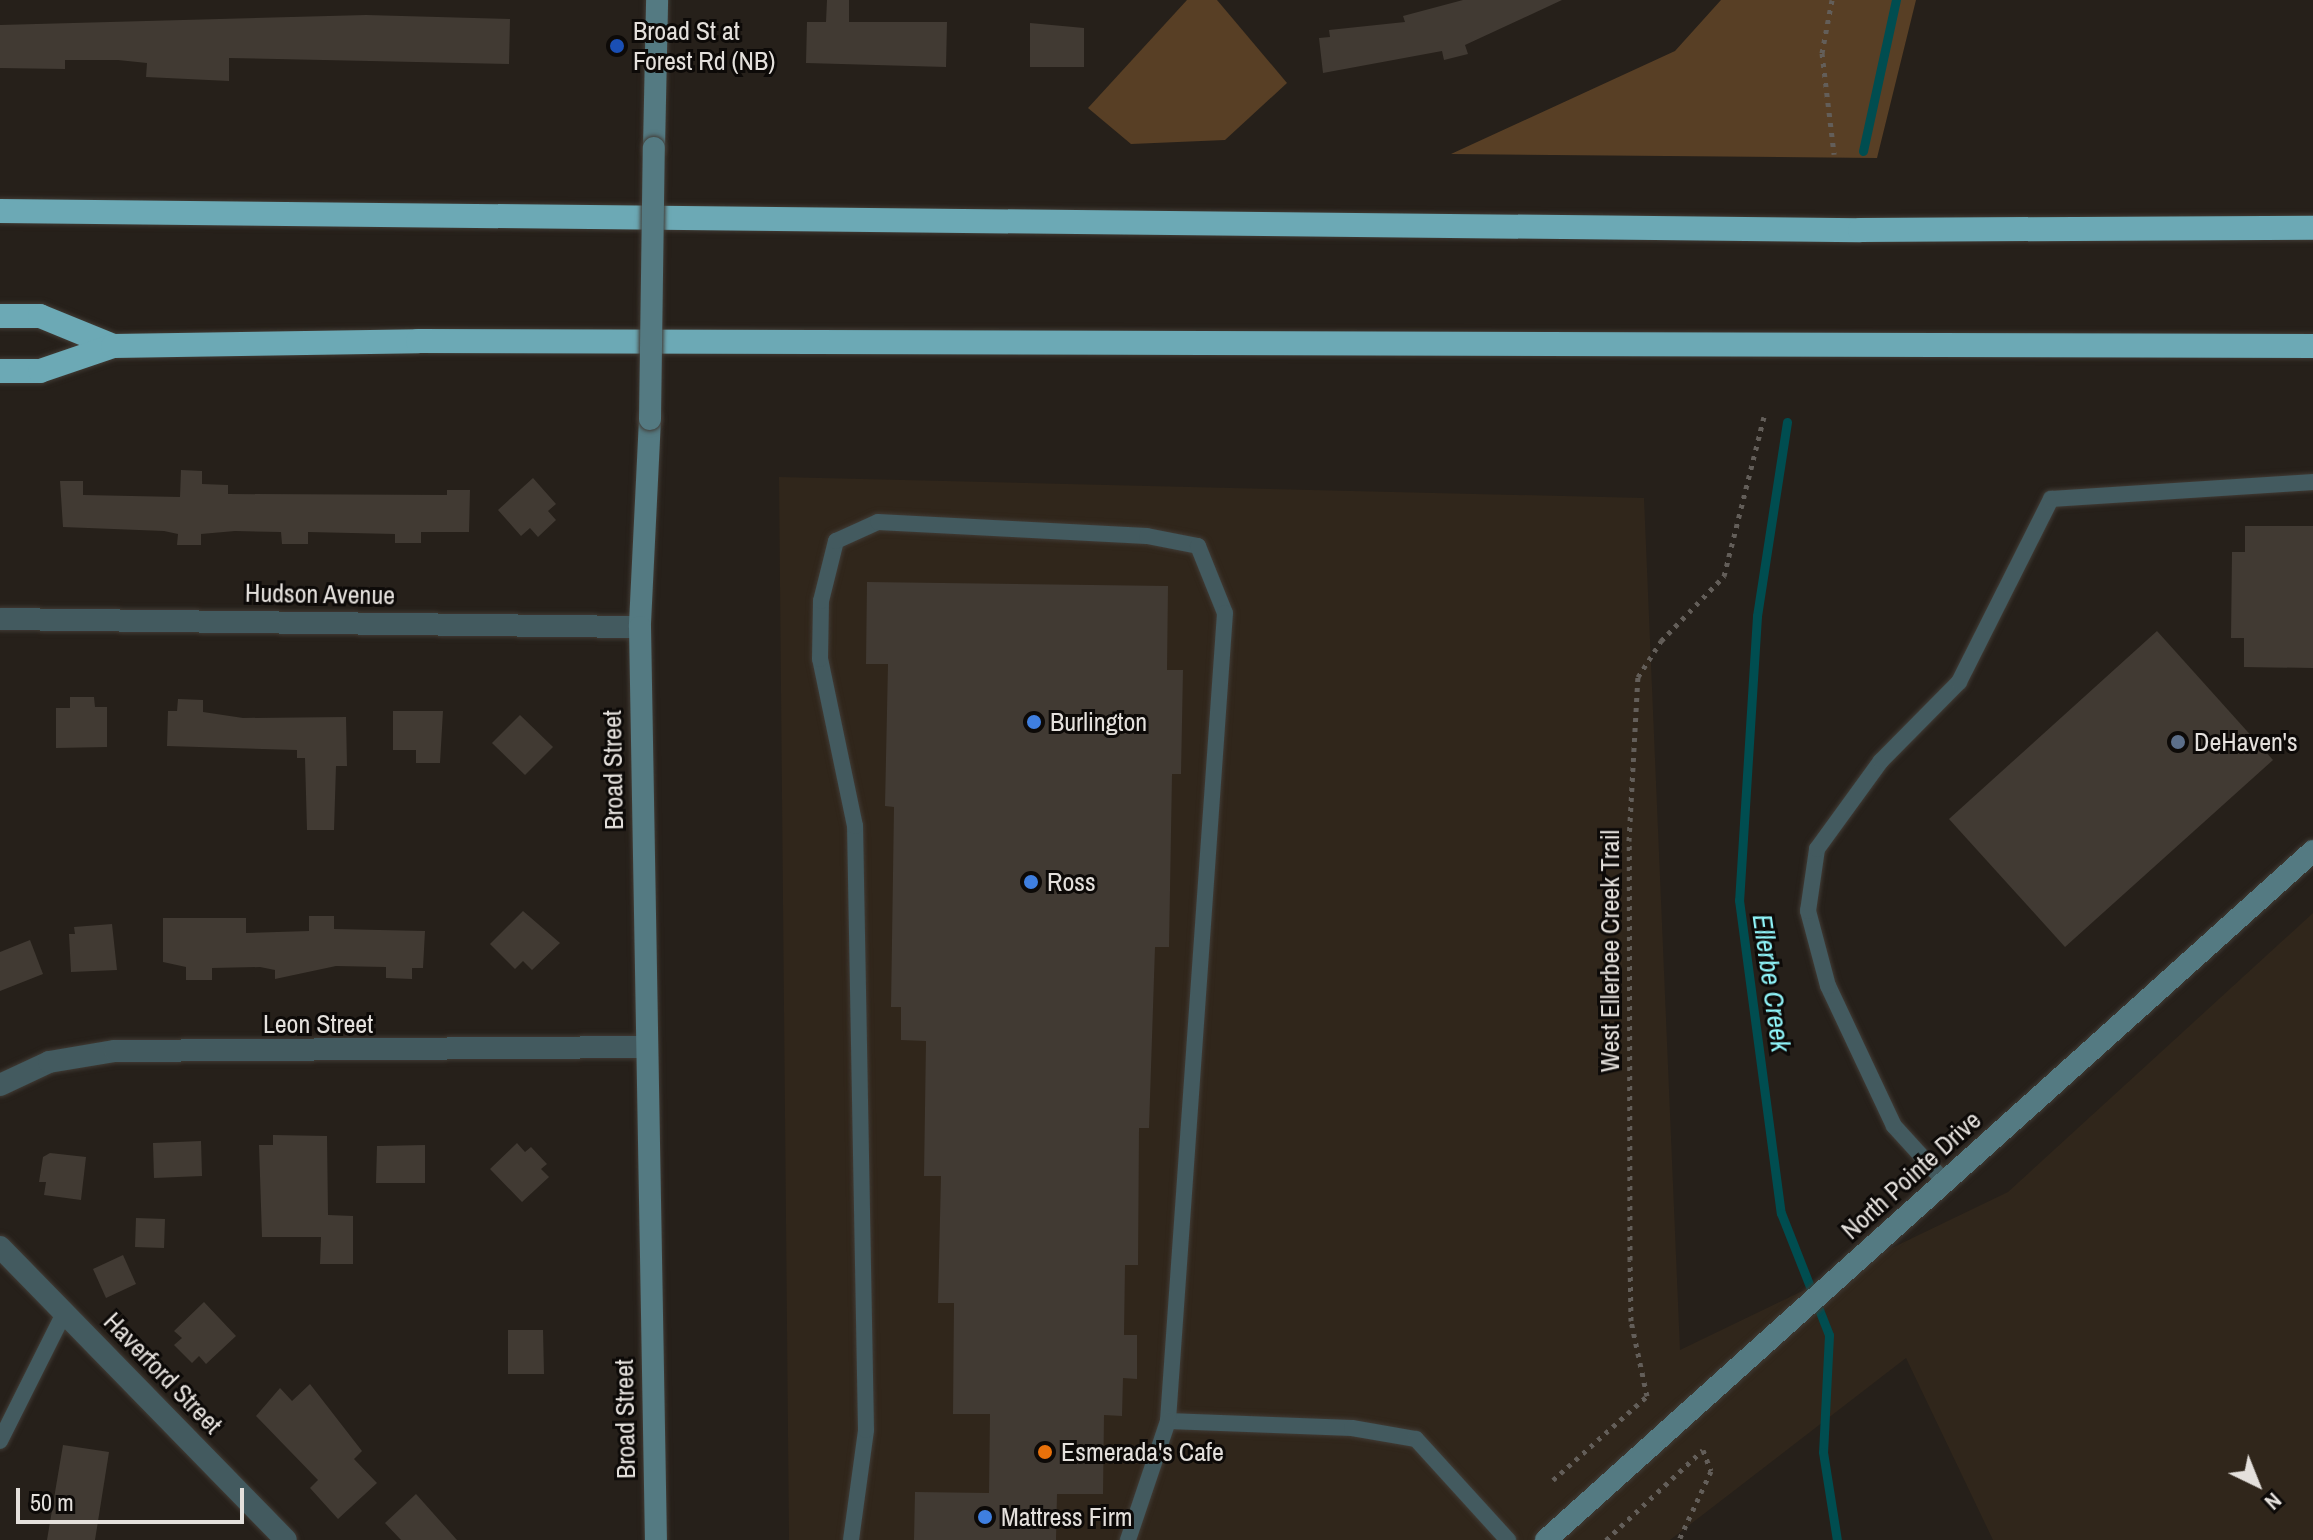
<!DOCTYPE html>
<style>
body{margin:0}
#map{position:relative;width:2313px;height:1540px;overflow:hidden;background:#26201a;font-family:"Archivo Narrow",sans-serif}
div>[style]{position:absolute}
.built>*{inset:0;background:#30261b}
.green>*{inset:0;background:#583f25}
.stream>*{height:9px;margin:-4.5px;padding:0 4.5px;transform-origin:4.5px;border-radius:4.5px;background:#004d50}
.building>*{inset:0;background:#413a33}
.path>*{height:5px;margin-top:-2.5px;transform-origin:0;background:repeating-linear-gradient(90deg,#635e59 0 4px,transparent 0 10px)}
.roads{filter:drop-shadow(0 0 2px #413b35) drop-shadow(0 0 2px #413b35)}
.service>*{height:16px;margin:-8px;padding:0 8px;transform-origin:8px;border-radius:8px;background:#435a5f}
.minor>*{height:22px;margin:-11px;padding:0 11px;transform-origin:11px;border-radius:11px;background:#435a5f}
.tertiary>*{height:22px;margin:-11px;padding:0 11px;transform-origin:11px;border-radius:11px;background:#435a5f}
.secondary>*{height:22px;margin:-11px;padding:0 11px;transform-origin:11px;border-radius:11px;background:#547a82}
.motorway>*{height:24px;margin:-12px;padding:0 12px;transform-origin:12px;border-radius:12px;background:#6ca9b5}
.bridges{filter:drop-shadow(0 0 2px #413b35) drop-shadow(0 0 2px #413b35)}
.secondary-bridge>*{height:22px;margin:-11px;padding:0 11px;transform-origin:11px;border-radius:11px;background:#547a82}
.dots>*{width:22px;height:22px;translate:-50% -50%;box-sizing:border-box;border:4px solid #0d0a08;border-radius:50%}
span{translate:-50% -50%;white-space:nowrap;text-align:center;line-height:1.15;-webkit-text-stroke:6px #0d0a08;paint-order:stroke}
.poi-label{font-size:26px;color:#e4e0dc}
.left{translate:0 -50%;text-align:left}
.street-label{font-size:26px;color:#e4e0dc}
.water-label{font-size:28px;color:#8ff4f9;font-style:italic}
.north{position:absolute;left:2217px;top:1444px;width:80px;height:80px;-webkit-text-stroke:6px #0d0a08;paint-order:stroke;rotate:137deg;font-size:22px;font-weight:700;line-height:32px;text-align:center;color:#e4e0dc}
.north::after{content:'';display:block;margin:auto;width:28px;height:36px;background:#e4e0dc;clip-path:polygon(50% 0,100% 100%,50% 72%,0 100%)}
.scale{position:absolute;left:16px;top:1488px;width:228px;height:36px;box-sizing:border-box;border:4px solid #e4e0dc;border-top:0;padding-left:10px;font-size:24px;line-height:28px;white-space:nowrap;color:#e4e0dc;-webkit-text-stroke:6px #0d0a08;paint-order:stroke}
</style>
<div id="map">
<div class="built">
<div style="clip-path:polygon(779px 477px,1644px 498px,1680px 1350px,2008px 1192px,2313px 913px,2313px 1540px,1993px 1540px,1906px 1358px,1670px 1540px,789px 1540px)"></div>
</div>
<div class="green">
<div style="clip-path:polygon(1187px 0,1217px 0,1287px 83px,1225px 140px,1131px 144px,1088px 108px)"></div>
<div style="clip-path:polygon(1721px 0,1916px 0,1877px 158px,1451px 154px,1675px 51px)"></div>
</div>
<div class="stream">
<div style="left:1863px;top:151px;width:155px;rotate:-77.7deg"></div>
<div style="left:1787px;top:422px;width:196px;rotate:98.8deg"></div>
<div style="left:1757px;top:616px;width:285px;rotate:93.6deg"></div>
<div style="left:1739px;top:900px;width:316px;rotate:82.4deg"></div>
<div style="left:1781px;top:1213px;width:131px;rotate:68.5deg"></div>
<div style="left:1829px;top:1335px;width:117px;rotate:92.9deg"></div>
<div style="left:1823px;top:1452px;width:89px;rotate:81deg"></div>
</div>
<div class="building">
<div style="clip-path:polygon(827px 0,849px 0,849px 22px,947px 22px,946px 67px,806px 63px,807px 22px,826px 22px)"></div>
<div style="clip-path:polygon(1463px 0,1562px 0,1465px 45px,1468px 54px,1444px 60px,1442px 51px,1323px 73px,1319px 38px,1330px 37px,1329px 30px,1405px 22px,1403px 16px)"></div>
<div style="clip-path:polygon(366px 15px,510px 19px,509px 64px,229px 58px,229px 81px,146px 77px,147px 63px,118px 60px,65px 60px,65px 69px,0 68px,0 25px)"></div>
<div style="clip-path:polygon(1030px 23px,1084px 28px,1084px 67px,1030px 67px)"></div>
<div style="clip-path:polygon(181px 470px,202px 471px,202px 484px,228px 485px,228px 494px,447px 495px,447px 490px,470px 490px,469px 532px,421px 532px,421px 543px,395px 543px,395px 534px,308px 532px,308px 544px,282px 544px,281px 532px,235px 531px,201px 534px,201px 545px,177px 545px,178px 534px,164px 531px,63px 527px,60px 481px,83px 481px,83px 495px,180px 497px)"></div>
<div style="clip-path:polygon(533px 478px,556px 504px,548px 511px,556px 520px,538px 537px,530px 528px,521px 536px,498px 510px)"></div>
<div style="clip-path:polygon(2245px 526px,2313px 526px,2313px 668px,2244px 667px,2244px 638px,2231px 638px,2232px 552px,2245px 552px)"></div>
<div style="clip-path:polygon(867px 582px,1168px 586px,1167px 670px,1183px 670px,1181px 774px,1172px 774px,1169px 947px,1155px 947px,1149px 1128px,1139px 1128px,1138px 1265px,1125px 1265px,1124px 1335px,1137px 1335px,1137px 1379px,1123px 1378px,1122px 1416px,1104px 1415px,1103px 1494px,1057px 1494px,1056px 1540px,914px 1540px,915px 1492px,989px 1493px,990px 1414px,953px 1414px,954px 1303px,938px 1303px,941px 1176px,924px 1176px,926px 1041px,901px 1040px,901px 1007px,891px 1007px,894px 807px,885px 806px,888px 664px,866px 664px)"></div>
<div style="clip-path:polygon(2157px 631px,2273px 760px,2065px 947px,1949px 819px)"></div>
<div style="clip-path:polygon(70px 697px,94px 697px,95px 707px,107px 707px,107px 747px,56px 748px,56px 708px,70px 708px)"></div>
<div style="clip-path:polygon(178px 699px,203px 700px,203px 712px,243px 718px,346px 717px,347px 766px,336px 766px,334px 830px,307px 830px,305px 758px,297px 758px,297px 750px,167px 746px,168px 711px,177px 711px)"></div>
<div style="clip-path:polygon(393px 711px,443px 711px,440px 763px,416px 763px,416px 750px,393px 750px)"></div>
<div style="clip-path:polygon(520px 715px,553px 747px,525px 775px,492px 743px)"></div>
<div style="clip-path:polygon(523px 911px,560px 943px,532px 970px,523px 961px,515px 969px,490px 944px)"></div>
<div style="clip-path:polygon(309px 916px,334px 916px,334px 929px,425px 931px,423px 968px,412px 968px,412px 979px,386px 978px,386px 967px,336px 966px,275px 979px,275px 970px,260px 967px,212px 968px,212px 980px,186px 980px,186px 967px,163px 962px,163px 918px,246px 918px,246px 933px,309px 931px)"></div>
<div style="clip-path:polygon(112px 924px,117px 970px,71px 972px,69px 934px,75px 934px,74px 927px)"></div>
<div style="clip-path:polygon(30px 940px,43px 974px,0 991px,0 952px)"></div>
<div style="clip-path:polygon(273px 1135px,327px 1136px,328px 1215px,353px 1216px,353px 1264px,320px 1264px,321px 1237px,262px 1237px,259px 1145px,273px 1145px)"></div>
<div style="clip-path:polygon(201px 1141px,202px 1176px,154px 1178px,153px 1143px)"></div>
<div style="clip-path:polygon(517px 1143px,525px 1152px,531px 1147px,547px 1164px,541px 1169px,549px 1177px,522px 1202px,490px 1169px)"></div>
<div style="clip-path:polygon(425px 1145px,425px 1183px,376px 1183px,377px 1146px)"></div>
<div style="clip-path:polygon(50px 1153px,86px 1157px,81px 1200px,44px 1195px,46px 1182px,39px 1182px,43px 1157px)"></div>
<div style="clip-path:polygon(136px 1218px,165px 1219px,164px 1248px,135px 1247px)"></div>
<div style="clip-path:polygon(123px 1255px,136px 1284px,106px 1298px,93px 1269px)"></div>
<div style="clip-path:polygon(204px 1302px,236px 1336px,206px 1364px,199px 1356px,192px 1363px,174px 1345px,182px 1338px,174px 1331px)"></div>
<div style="clip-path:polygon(508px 1330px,543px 1330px,544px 1374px,508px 1374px)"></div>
<div style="clip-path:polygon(310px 1384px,362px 1451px,354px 1459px,377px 1483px,338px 1519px,310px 1488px,318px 1480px,256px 1416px,280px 1388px,292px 1401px)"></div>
<div style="clip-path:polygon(63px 1445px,109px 1452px,95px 1540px,47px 1540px)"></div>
<div style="clip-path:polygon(416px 1494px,457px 1540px,401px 1540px,385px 1523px)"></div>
</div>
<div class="path">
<div style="left:1832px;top:0;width:54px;rotate:100.7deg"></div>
<div style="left:1822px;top:53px;width:102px;rotate:83.2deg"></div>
<div style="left:1553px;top:1480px;width:126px;rotate:-41.8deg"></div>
<div style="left:1647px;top:1396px;width:77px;rotate:-102deg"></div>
<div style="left:1631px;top:1321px;width:61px;rotate:-90.9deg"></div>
<div style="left:1630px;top:1260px;width:419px;rotate:-90.1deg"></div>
<div style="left:1629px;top:841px;width:164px;rotate:-86.9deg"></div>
<div style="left:1638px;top:677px;width:43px;rotate:-57.4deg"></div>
<div style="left:1661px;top:641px;width:91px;rotate:-45.9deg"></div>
<div style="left:1724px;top:576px;width:164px;rotate:-75.9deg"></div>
<div style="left:1606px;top:1540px;width:132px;rotate:-42.9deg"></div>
<div style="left:1703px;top:1450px;width:22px;rotate:69deg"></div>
<div style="left:1711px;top:1471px;width:76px;rotate:114.9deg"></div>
</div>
<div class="roads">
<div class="service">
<div style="left:1945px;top:1182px;width:76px;rotate:-132.3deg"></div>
<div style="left:1894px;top:1126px;width:155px;rotate:-115.2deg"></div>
<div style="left:1828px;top:986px;width:78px;rotate:-104.9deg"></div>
<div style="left:1808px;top:911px;width:63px;rotate:-81.7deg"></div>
<div style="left:1817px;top:849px;width:109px;rotate:-54deg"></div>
<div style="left:1881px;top:761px;width:111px;rotate:-45.4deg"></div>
<div style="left:1959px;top:682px;width:205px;rotate:-63.3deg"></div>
<div style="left:2051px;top:499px;width:263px;rotate:-3.7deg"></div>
<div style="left:1168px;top:1421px;width:184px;rotate:2.2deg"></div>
<div style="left:1352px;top:1428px;width:65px;rotate:9.8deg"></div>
<div style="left:1416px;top:1439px;width:137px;rotate:47.7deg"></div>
<div style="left:0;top:1441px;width:143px;rotate:-63.4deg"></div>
<div style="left:851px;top:1540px;width:111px;rotate:-82.2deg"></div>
<div style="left:866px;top:1430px;width:604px;rotate:-91.04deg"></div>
<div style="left:855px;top:826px;width:171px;rotate:-101.8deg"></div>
<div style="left:820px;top:659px;width:58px;rotate:-89deg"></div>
<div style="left:821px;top:601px;width:62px;rotate:-76deg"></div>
<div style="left:836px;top:541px;width:46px;rotate:-24.3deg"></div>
<div style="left:878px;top:522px;width:269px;rotate:3deg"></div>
<div style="left:1147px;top:536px;width:52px;rotate:11.1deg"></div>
<div style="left:1198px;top:546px;width:72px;rotate:68.1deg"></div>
<div style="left:1225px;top:613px;width:810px;rotate:94.04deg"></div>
<div style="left:1168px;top:1421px;width:126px;rotate:108.6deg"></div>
</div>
<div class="minor">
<div style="left:0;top:619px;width:640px;rotate:0.72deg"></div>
<div style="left:0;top:1247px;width:409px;rotate:45.7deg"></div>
</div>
<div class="tertiary">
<div style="left:0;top:1085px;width:54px;rotate:-25.1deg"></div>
<div style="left:49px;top:1062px;width:67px;rotate:-9.5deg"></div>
<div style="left:115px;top:1051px;width:528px;rotate:-0.43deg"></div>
</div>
<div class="secondary">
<div style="left:654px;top:148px;width:148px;rotate:-88.8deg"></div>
<div style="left:650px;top:419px;width:208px;rotate:92.8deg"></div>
<div style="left:640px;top:627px;width:913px;rotate:89deg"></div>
<div style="left:1546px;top:1540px;width:1031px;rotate:-41.93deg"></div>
</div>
<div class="motorway">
<div style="left:0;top:211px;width:1860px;rotate:0.59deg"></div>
<div style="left:1860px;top:230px;width:453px;rotate:-0.3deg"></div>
<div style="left:0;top:316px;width:40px"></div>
<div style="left:40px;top:316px;width:79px;rotate:22.3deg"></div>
<div style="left:0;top:371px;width:40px"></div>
<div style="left:40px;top:371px;width:77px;rotate:-18.9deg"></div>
<div style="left:113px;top:346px;width:305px;rotate:-0.9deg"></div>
<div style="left:418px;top:341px;width:1895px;rotate:0.15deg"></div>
</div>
</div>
<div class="bridges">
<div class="secondary-bridge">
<div style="left:650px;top:419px;width:271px;rotate:-89.2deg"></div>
</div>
</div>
<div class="dots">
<div style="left:617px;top:46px;background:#1a4fb4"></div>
<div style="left:1034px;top:722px;background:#3f7fe0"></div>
<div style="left:2178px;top:742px;background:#5c6f8a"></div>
<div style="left:1031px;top:882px;background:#3f7fe0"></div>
<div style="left:1045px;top:1452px;background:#e8710a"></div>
<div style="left:985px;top:1517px;background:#3f7fe0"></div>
</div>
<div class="poi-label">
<span class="left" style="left:633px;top:46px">Broad St at<br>Forest Rd (NB)</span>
<span class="left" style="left:1050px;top:722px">Burlington</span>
<span class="left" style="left:2194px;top:742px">DeHaven's</span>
<span class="left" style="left:1047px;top:882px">Ross</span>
<span class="left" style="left:1061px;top:1452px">Esmerada's Cafe</span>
<span class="left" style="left:1001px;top:1517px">Mattress Firm</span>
</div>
<div class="street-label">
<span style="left:320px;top:594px;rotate:1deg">Hudson Avenue</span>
<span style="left:613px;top:770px;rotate:-91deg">Broad Street</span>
<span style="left:1610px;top:951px;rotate:-90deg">West Ellerbee Creek Trail</span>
<span style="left:318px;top:1024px">Leon Street</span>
<span style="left:1911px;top:1175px;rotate:-42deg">North Pointe Drive</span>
<span style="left:163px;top:1373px;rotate:46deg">Haverford Street</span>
<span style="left:625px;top:1419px;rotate:-91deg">Broad Street</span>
</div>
<div class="water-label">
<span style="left:1772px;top:983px;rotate:82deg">Ellerbe Creek</span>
</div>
<div class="north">N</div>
<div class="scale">50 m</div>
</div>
